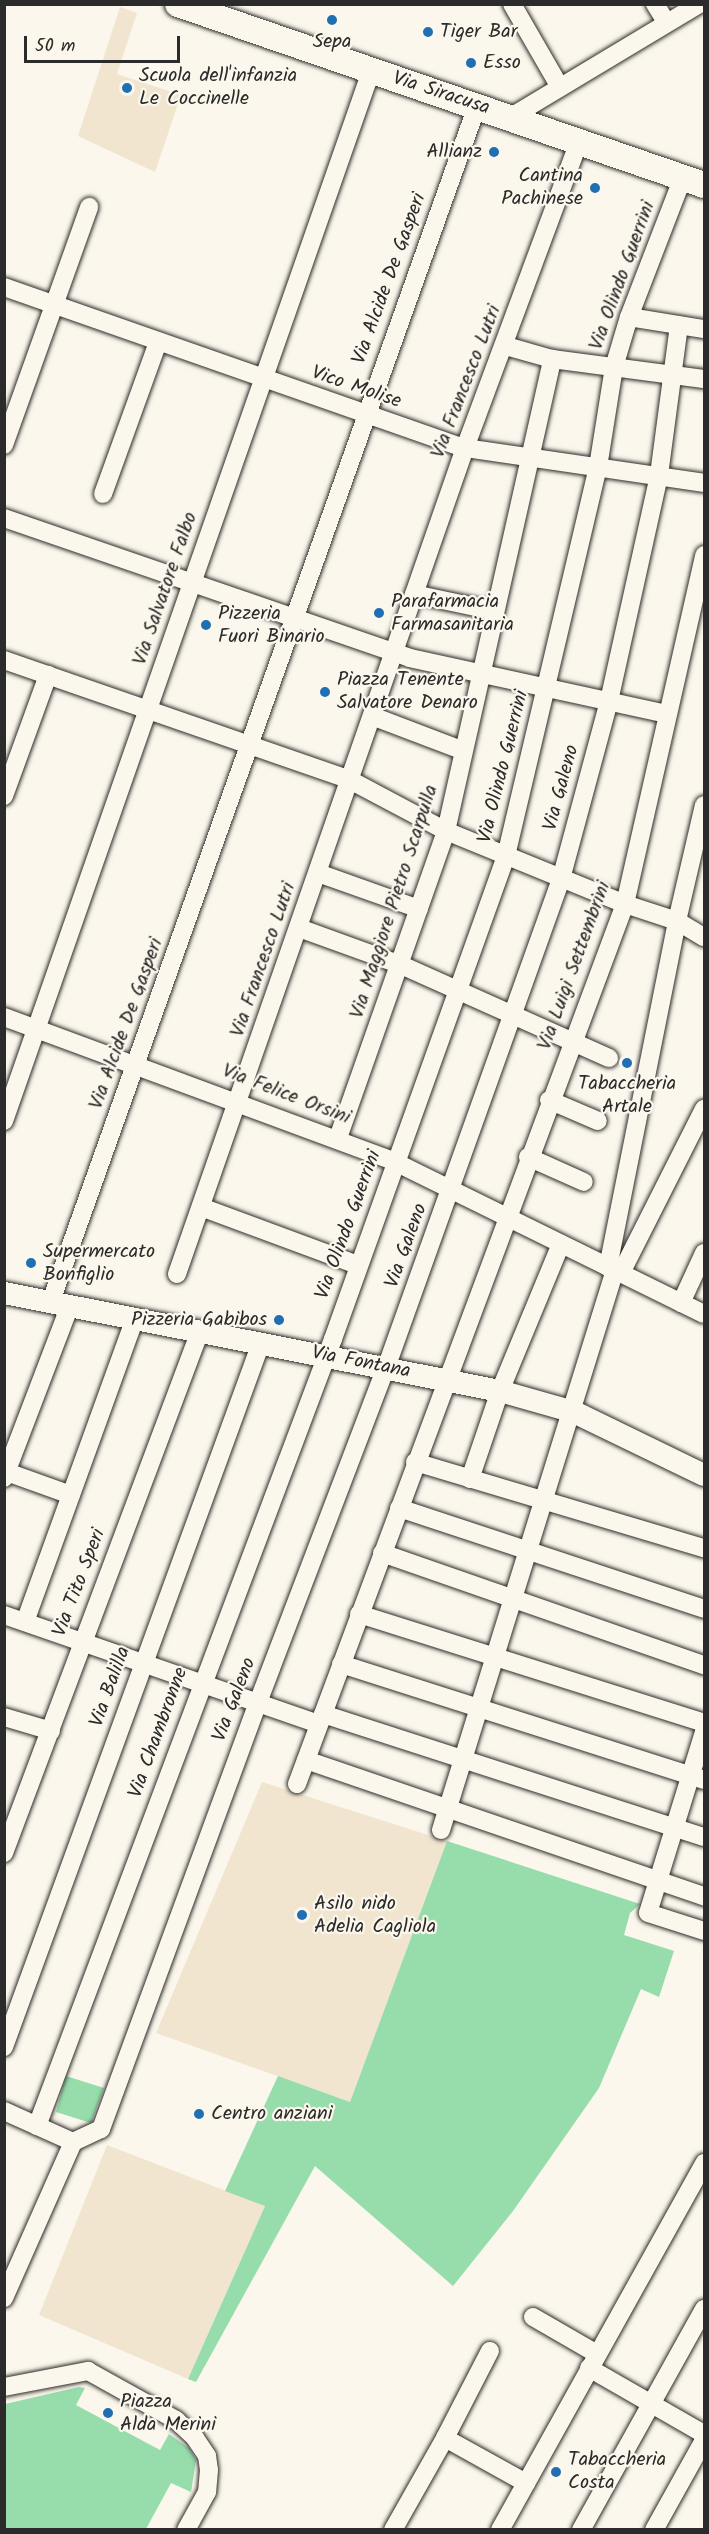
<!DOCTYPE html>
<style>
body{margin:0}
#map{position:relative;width:709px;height:2534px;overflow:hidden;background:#fbf7ec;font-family:Kalam,sans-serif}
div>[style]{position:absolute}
.built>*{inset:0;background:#f1e5d0}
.green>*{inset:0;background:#96ddab}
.roads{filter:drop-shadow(0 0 2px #2b2b2b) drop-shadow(0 0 2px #2b2b2b)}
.minor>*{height:18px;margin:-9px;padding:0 9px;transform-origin:9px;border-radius:9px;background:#fbf7ec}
.tertiary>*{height:22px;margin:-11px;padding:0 11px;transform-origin:11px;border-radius:11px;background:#fbf7ec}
.secondary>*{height:26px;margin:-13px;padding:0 13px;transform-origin:13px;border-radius:13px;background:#fbf7ec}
.dots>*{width:16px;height:16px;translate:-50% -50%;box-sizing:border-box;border:3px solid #fbf7ec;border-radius:50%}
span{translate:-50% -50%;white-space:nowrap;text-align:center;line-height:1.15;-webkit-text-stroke:4.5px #fbf7ec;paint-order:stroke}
.poi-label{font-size:20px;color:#2b2b2b}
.left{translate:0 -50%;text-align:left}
.right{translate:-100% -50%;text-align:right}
.street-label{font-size:20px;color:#2b2b2b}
.frame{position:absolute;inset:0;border:6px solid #2b2b2b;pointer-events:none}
.scale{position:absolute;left:24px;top:36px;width:156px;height:27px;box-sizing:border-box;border:3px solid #2b2b2b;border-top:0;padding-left:8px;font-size:18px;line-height:21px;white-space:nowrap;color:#2b2b2b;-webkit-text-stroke:4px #fbf7ec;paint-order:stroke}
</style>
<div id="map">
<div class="built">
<div style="clip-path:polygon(120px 7px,137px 13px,117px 74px,181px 95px,155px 172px,78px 136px)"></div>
<div style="clip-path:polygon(262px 1782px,447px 1841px,350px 2102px,156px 2033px)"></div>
<div style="clip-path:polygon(107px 2145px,265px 2206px,188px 2379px,39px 2315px)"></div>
</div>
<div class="green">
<div style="clip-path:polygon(447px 1841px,640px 1904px,630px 1913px,624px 1935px,674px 1951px,659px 1997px,641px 1989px,599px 2088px,513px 2211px,453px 2286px,315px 2166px,196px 2382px,188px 2379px,265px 2206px,225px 2191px,278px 2076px,350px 2102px)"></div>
<div style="clip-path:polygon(66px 2076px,104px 2088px,91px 2123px,56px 2112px)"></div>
<div style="clip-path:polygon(79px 2387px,85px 2388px,76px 2405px,160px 2450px,169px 2434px,189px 2448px,196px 2460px,191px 2492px,171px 2483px,146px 2529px,5px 2529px,5px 2404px)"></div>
</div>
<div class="roads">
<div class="minor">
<div style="left:512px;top:4px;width:96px;rotate:60deg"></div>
<div style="left:655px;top:4px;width:22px;rotate:58deg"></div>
<div style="left:511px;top:117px;width:219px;rotate:-31deg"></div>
<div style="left:4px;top:287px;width:488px;rotate:19.3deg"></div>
<div style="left:465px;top:448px;width:242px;rotate:8.3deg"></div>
<div style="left:629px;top:317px;width:76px;rotate:9.1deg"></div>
<div style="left:506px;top:346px;width:48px;rotate:15.8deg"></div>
<div style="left:552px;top:359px;width:153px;rotate:7.5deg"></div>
<div style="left:4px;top:445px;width:253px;rotate:-70.3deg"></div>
<div style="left:103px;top:494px;width:162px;rotate:-70.1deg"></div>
<div style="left:4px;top:518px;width:429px;rotate:19deg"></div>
<div style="left:410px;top:658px;width:262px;rotate:12.3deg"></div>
<div style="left:414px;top:594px;width:82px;rotate:12deg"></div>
<div style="left:4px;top:660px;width:366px;rotate:19.1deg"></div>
<div style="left:350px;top:780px;width:109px;rotate:28deg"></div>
<div style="left:446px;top:831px;width:193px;rotate:22.2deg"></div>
<div style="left:625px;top:904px;width:55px;rotate:18.1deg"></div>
<div style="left:677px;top:921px;width:31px;rotate:31deg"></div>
<div style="left:372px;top:716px;width:98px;rotate:20.8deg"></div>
<div style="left:4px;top:796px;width:129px;rotate:-70deg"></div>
<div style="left:318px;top:873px;width:107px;rotate:19.6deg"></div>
<div style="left:299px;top:928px;width:109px;rotate:19.9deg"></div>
<div style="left:401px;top:965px;width:228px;rotate:24.1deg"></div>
<div style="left:4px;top:1017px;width:417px;rotate:20.3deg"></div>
<div style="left:395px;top:1162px;width:344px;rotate:26.2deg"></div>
<div style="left:549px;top:1100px;width:53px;rotate:23.2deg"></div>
<div style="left:4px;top:1121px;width:1112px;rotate:-70.73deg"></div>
<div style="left:338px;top:1138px;width:325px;rotate:-70.6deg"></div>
<div style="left:446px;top:831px;width:484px;rotate:-77.3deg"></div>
<div style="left:528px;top:1157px;width:61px;rotate:24.1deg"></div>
<div style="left:201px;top:1207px;width:167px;rotate:20.3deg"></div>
<div style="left:608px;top:1267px;width:353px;rotate:-78.7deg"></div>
<div style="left:677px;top:921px;width:119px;rotate:-76.9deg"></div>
<div style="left:621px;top:1273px;width:184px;rotate:-63.2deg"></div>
<div style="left:177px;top:1274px;width:875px;rotate:-70.78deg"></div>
<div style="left:465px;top:448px;width:327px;rotate:-69.6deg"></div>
<div style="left:51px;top:1301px;width:1269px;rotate:-70.38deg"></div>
<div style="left:681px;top:1303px;width:55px;rotate:-65.3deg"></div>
<div style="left:415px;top:1462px;width:302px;rotate:16.6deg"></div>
<div style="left:4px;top:1471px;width:71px;rotate:19.7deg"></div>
<div style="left:4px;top:1478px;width:185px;rotate:-69.1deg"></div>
<div style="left:470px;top:1479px;width:93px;rotate:-71.2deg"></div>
<div style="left:500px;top:1391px;width:159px;rotate:-67.5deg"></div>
<div style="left:399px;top:1508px;width:321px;rotate:18.3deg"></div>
<div style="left:382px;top:1553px;width:341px;rotate:19.2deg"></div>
<div style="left:359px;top:1614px;width:362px;rotate:17.5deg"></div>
<div style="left:4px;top:1615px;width:333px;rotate:19.1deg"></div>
<div style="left:25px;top:1622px;width:323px;rotate:-70.1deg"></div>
<div style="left:341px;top:1664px;width:381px;rotate:17.7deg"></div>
<div style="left:323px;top:1714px;width:400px;rotate:17.9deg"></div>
<div style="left:4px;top:1717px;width:49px;rotate:16.6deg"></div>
<div style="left:704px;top:1732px;width:189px;rotate:107.2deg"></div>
<div style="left:648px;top:1913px;width:59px;rotate:17.8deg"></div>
<div style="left:306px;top:1760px;width:421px;rotate:18.9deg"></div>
<div style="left:297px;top:1784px;width:939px;rotate:-69.56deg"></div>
<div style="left:625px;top:904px;width:358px;rotate:-77.2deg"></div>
<div style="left:441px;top:1830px;width:586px;rotate:-72.74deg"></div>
<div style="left:4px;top:1853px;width:558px;rotate:-69.42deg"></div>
<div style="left:4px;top:2047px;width:749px;rotate:-69.95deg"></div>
<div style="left:4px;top:2111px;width:76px;rotate:24.2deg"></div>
<div style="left:37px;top:2126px;width:841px;rotate:-69.39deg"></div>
<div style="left:333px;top:1339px;width:513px;rotate:-70.29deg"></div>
<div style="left:506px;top:856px;width:400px;rotate:-76.7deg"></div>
<div style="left:598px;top:467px;width:101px;rotate:-80.9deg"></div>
<div style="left:614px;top:367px;width:52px;rotate:-73.3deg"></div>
<div style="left:629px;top:317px;width:150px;rotate:-68.9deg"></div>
<div style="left:73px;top:2142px;width:31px;rotate:-25deg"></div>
<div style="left:101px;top:2129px;width:452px;rotate:-69.8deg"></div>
<div style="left:257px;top:1705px;width:361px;rotate:-69.1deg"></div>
<div style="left:386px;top:1368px;width:519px;rotate:-70.31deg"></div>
<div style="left:561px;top:879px;width:184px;rotate:-74.9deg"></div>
<div style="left:609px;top:701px;width:231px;rotate:-77.5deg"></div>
<div style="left:659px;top:475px;width:151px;rotate:-82.4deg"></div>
<div style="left:4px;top:2298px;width:171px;rotate:-66.1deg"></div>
<div style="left:533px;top:2317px;width:74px;rotate:30deg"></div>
<div style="left:589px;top:2368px;width:133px;rotate:29.9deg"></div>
<div style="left:4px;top:2387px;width:86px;rotate:-10.8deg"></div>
<div style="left:88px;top:2371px;width:101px;rotate:29.1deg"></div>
<div style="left:176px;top:2420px;width:26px;rotate:43deg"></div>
<div style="left:195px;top:2438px;width:22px;rotate:56deg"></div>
<div style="left:207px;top:2456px;width:14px;rotate:82deg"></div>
<div style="left:209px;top:2470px;width:22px;rotate:95deg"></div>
<div style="left:207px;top:2492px;width:43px;rotate:118.9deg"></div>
<div style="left:445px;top:2438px;width:98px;rotate:-62.7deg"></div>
<div style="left:393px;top:2530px;width:106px;rotate:-60.5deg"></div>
<div style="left:445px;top:2438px;width:93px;rotate:29.1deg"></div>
<div style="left:500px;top:2530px;width:420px;rotate:-60.9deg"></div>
<div style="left:581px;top:2530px;width:253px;rotate:-60.9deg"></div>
<div style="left:654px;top:2530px;width:103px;rotate:-60.9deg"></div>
</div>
<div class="tertiary">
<div style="left:4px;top:1293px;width:506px;rotate:11.18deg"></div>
<div style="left:500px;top:1391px;width:77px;rotate:15.8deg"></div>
<div style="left:574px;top:1412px;width:144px;rotate:25.9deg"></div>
</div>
<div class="secondary">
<div style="left:178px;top:4px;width:556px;rotate:18.99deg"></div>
</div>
</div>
<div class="dots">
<div style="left:332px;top:20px;background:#1f6fb2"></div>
<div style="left:428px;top:32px;background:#1f6fb2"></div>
<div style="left:471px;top:63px;background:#1f6fb2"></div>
<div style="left:127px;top:88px;background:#1f6fb2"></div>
<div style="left:494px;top:152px;background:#1f6fb2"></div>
<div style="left:595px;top:188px;background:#1f6fb2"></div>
<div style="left:379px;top:613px;background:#1f6fb2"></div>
<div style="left:206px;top:625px;background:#1f6fb2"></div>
<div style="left:325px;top:692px;background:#1f6fb2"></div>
<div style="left:627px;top:1063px;background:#1f6fb2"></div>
<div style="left:31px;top:1263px;background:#1f6fb2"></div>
<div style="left:279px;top:1320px;background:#1f6fb2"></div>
<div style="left:302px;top:1915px;background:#1f6fb2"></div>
<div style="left:199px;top:2114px;background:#1f6fb2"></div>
<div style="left:108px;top:2413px;background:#1f6fb2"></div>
<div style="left:556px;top:2472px;background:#1f6fb2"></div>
</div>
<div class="poi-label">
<span class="left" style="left:440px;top:32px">Tiger Bar</span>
<span style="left:332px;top:42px">Sepa</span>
<span class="left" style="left:483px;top:63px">Esso</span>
<span class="left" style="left:139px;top:88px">Scuola dell'infanzia<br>Le Coccinelle</span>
<span class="right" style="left:482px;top:152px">Allianz</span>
<span class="right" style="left:583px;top:188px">Cantina<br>Pachinese</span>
<span class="left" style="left:391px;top:614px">Parafarmacia<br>Farmasanitaria</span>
<span class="left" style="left:218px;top:626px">Pizzeria<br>Fuori Binario</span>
<span class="left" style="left:337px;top:692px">Piazza Tenente<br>Salvatore Denaro</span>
<span style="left:627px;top:1096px">Tabaccheria<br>Artale</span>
<span class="left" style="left:43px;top:1264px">Supermercato<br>Bonfiglio</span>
<span class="right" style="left:267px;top:1320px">Pizzeria Gabibos</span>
<span class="left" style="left:314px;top:1916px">Asilo nido<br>Adelia Cagliola</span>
<span class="left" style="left:211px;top:2114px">Centro anziani</span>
<span class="left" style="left:120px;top:2414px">Piazza<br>Alda Merini</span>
<span class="left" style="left:568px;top:2472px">Tabaccheria<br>Costa</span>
</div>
<div class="street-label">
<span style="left:441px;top:94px;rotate:18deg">Via Siracusa</span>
<span style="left:623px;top:276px;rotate:-70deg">Via Olindo Guerrini</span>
<span style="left:390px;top:279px;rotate:-70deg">Via Alcide De Gasperi</span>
<span style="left:467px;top:382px;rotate:-69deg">Via Francesco Lutri</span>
<span style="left:356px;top:388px;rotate:19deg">Vico Molise</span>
<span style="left:166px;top:589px;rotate:-71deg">Via Salvatore Falbo</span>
<span style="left:504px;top:767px;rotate:-76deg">Via Olindo Guerrini</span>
<span style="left:562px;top:788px;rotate:-75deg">Via Galeno</span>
<span style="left:395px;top:902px;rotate:-72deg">Via Maggiore Pietro Scarpulla</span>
<span style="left:264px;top:960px;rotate:-71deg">Via Francesco Lutri</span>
<span style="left:575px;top:966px;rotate:-70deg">Via Luigi Settembrini</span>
<span style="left:127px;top:1024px;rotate:-70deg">Via Alcide De Gasperi</span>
<span style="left:286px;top:1095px;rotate:21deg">Via Felice Orsini</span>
<span style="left:349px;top:1225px;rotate:-70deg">Via Olindo Guerrini</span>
<span style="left:407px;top:1246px;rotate:-70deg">Via Galeno</span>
<span style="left:361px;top:1363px;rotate:11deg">Via Fontana</span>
<span style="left:80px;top:1583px;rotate:-69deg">Via Tito Speri</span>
<span style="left:111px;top:1687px;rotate:-70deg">Via Balilla</span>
<span style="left:235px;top:1700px;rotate:-69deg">Via Galeno</span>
<span style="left:159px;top:1733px;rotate:-70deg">Via Chambronne</span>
</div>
<div class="frame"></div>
<div class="scale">50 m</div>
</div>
